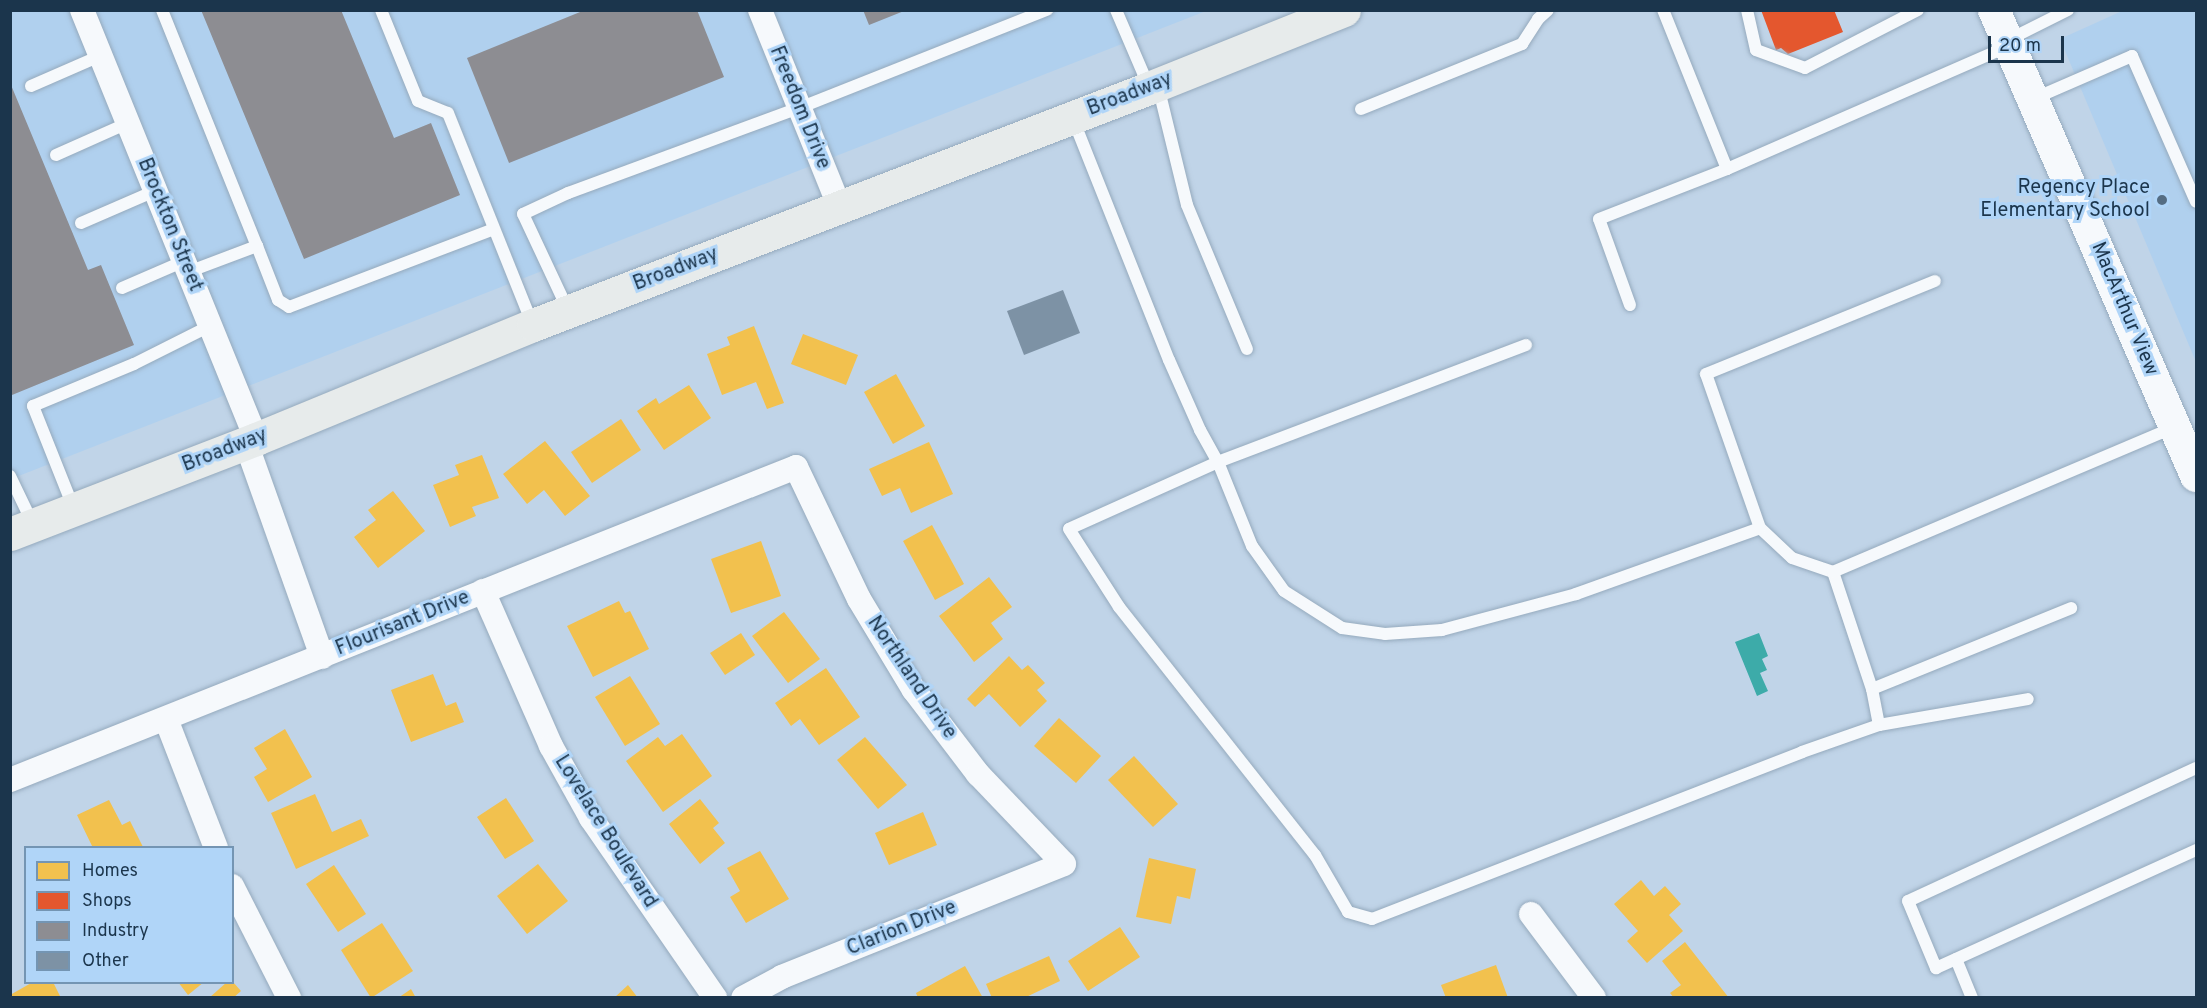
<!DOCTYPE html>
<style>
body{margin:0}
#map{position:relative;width:2207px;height:1008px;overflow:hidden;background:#c0d4e8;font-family:Overpass,sans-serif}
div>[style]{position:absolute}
.built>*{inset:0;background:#b0d0ee}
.water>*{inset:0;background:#3daba9}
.homes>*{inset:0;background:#f2c14e}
.shops>*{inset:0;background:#e4572e}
.industry>*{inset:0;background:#8d8d92}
.building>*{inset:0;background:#7d92a5}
.roads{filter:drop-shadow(0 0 2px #95aabd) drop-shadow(0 0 2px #95aabd)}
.service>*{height:12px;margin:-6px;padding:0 6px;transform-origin:6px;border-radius:6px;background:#f6f9fc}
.minor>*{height:24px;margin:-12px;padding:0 12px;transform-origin:12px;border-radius:12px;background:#f6f9fc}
.tertiary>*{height:32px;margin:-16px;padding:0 16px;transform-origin:16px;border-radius:16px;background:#f6f9fc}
.secondary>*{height:33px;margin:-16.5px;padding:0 16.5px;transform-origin:16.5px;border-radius:16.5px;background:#e7ebeb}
.dots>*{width:16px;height:16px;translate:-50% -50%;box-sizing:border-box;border:3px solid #b0d5f8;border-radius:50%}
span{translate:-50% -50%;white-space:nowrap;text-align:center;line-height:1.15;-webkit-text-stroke:6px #b0d5f8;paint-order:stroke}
.street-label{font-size:20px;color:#1b354c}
.poi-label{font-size:20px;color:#1b354c}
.right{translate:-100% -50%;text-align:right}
.frame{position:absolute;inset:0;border:12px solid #1b354c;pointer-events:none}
.legend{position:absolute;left:24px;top:846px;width:210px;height:138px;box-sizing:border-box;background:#b0d5f8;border:2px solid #7495b3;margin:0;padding:8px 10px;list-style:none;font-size:18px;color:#1b354c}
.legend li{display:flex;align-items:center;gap:12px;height:30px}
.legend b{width:30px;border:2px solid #7495b3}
.scale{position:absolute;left:1988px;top:36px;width:76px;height:27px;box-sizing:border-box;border:3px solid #1b354c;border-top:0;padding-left:8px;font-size:18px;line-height:21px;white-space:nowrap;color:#1b354c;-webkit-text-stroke:4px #b0d5f8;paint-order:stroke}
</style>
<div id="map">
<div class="built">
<div style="clip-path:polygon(11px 11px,1206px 11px,11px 479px)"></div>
<div style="clip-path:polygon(2122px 11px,2196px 11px,2196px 362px,2060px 39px)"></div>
</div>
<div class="water">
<div style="clip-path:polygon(1759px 633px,1768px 656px,1762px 659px,1767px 670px,1760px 673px,1768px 691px,1757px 696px,1735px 642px)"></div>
</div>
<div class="homes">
<div style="clip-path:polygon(754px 326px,784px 403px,767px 409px,756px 382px,722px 395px,707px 354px,730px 345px,727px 337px)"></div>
<div style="clip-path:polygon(803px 334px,858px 355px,846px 385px,791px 364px)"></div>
<div style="clip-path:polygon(896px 374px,925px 426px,893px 444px,864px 392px)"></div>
<div style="clip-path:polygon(689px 385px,711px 418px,664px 450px,637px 411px,656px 398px,659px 404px)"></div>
<div style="clip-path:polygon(621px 419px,641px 450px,592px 483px,571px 452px)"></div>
<div style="clip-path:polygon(545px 441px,590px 496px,565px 516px,544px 490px,527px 504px,503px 474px)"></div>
<div style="clip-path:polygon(929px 442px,953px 494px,911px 513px,900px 488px,882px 496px,869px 469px)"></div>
<div style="clip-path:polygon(482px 455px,499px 498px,472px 507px,476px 516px,450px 527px,433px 485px,459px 475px,455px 465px)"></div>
<div style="clip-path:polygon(393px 491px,425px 531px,378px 568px,354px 537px,376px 520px,368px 510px)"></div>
<div style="clip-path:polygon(932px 525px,964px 584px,935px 600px,903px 541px)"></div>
<div style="clip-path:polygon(761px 541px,781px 596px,731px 613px,711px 559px)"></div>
<div style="clip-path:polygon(989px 577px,1012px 607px,991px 623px,1003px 639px,974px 662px,939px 616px)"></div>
<div style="clip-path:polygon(619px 601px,625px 613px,630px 611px,649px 649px,593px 677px,567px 626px)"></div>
<div style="clip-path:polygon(784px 612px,820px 659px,788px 683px,752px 636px)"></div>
<div style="clip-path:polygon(741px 633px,755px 655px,725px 675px,710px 653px)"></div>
<div style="clip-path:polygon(1009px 656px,1022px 670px,1028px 665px,1045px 683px,1037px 690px,1047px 701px,1020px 727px,989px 694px,975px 707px,967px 699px)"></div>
<div style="clip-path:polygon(826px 668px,860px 717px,819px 745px,800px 719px,791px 726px,775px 703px)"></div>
<div style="clip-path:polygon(433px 674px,446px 706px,456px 702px,464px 722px,411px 742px,391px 690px)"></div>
<div style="clip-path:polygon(630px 676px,660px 724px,625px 746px,595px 697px)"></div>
<div style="clip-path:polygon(1059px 718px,1101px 756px,1076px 783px,1034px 746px)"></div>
<div style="clip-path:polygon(285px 729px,312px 777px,268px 802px,254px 777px,267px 769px,254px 748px)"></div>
<div style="clip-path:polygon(682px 734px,712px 776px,663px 812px,626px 761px,658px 737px,665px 746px)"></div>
<div style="clip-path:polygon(865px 737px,907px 785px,878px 809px,837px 760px)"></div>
<div style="clip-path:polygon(1134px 756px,1178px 804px,1153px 827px,1108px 780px)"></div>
<div style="clip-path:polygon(315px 794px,332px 832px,361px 819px,369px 836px,296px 869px,271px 813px)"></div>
<div style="clip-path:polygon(506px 798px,534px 841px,505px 859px,477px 817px)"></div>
<div style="clip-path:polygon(700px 799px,719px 823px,713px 828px,725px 843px,700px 864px,669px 824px)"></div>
<div style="clip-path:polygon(109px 800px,122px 825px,130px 821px,143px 847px,93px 848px,77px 815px)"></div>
<div style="clip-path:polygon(923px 812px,937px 845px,889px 865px,875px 833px)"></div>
<div style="clip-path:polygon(760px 851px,789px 899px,746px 923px,730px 897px,740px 891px,727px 868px)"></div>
<div style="clip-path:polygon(1149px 858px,1196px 869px,1190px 899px,1177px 896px,1171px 924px,1136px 917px)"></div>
<div style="clip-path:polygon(538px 864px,568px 901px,527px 934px,497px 896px)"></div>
<div style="clip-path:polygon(334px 865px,366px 914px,338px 932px,306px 884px)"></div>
<div style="clip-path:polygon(1641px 880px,1654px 896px,1665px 886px,1681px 904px,1669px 915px,1683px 931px,1647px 963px,1627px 941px,1638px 931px,1614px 904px)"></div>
<div style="clip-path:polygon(382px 923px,413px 971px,371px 998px,341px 950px)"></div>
<div style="clip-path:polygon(1120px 927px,1140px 957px,1088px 991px,1068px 961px)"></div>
<div style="clip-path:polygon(1685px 942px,1729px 998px,1674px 998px,1670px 993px,1681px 985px,1662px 961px)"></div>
<div style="clip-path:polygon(1049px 956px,1060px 981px,1024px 998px,992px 998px,986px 984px)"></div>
<div style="clip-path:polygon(1496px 965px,1508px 998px,1446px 998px,1441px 985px)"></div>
<div style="clip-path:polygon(965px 966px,983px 998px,918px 998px,916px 993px)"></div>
<div style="clip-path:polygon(33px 982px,53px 982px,61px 998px,10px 998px,10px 995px)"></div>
<div style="clip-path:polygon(178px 982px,204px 982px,188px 995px)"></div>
<div style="clip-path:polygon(227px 982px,233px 982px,241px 991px,233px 998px,209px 998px)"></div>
<div style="clip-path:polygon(628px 985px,638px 998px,614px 998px)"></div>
<div style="clip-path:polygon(411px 989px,416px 998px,398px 998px)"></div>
</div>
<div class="shops">
<div style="clip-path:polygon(1761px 10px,1834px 10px,1843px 32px,1788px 54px,1781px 48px,1776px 50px)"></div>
</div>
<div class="industry">
<div style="clip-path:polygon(201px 10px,341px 10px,394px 138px,431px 123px,460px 195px,304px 259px)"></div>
<div style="clip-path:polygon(585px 10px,697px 10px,724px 77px,509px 163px,467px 58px)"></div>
<div style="clip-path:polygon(863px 10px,904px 10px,904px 11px,869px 25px)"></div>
<div style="clip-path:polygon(11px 85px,88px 270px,101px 265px,134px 345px,12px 395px)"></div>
</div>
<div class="building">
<div style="clip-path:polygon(1063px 290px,1080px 333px,1024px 355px,1007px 311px)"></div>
</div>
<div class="roads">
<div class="service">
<div style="left:162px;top:10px;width:254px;rotate:68.1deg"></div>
<div style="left:381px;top:10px;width:98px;rotate:67.9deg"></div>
<div style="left:418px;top:101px;width:32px;rotate:22deg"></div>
<div style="left:448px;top:113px;width:228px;rotate:68.2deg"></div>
<div style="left:1116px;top:10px;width:84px;rotate:66.8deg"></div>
<div style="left:1747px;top:10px;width:41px;rotate:77.3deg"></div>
<div style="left:1756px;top:50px;width:52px;rotate:20.2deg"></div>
<div style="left:1805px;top:68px;width:127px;rotate:-27.2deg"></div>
<div style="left:2008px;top:40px;width:67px;rotate:-26.6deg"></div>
<div style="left:31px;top:86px;width:75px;rotate:-23.5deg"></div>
<div style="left:1158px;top:86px;width:122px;rotate:76.3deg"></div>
<div style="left:1187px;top:205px;width:156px;rotate:67.4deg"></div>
<div style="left:2033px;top:99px;width:108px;rotate:-23.5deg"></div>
<div style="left:2132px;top:56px;width:159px;rotate:66.3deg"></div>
<div style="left:1361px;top:109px;width:174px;rotate:-22deg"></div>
<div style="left:1522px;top:44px;width:30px;rotate:-57deg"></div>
<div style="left:1538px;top:19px;width:13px;rotate:-42deg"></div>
<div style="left:1073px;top:119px;width:259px;rotate:68.3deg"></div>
<div style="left:1169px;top:360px;width:77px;rotate:66.1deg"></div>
<div style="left:1200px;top:430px;width:37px;rotate:61deg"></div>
<div style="left:1218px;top:462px;width:91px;rotate:68deg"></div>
<div style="left:1252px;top:546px;width:55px;rotate:54.6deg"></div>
<div style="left:1284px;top:591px;width:69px;rotate:32.5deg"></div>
<div style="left:1342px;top:628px;width:43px;rotate:7.9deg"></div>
<div style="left:1385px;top:634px;width:57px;rotate:-4deg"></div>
<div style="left:1442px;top:630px;width:139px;rotate:-15deg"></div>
<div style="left:1576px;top:594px;width:195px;rotate:-19.7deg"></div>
<div style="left:56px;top:155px;width:79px;rotate:-24deg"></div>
<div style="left:1727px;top:169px;width:308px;rotate:-23.6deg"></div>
<div style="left:81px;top:223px;width:81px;rotate:-23.4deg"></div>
<div style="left:188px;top:272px;width:74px;rotate:-20.6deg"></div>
<div style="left:257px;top:246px;width:58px;rotate:68.7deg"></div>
<div style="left:278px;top:300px;width:13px;rotate:32deg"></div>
<div style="left:289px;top:307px;width:219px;rotate:-20.8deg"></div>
<div style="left:122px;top:288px;width:68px;rotate:-23.5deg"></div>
<div style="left:1630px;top:305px;width:91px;rotate:-109.8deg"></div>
<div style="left:1599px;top:219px;width:137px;rotate:-21.3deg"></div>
<div style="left:1727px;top:169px;width:171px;rotate:-111.9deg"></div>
<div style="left:568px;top:310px;width:106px;rotate:-115.1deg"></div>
<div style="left:523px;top:214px;width:50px;rotate:-25deg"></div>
<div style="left:568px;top:193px;width:246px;rotate:-20.2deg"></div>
<div style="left:799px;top:108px;width:267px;rotate:-21.6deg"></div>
<div style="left:1526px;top:345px;width:329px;rotate:159.2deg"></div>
<div style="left:1218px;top:462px;width:163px;rotate:155.8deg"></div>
<div style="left:1069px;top:529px;width:93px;rotate:57.3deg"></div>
<div style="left:1119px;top:607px;width:316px;rotate:51.7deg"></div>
<div style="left:1315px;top:855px;width:66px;rotate:59.9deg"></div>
<div style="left:1348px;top:912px;width:25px;rotate:16deg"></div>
<div style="left:1372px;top:919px;width:461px;rotate:-21.2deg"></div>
<div style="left:1802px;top:752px;width:82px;rotate:-19.3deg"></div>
<div style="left:1879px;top:725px;width:37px;rotate:-101deg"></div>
<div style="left:1872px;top:689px;width:123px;rotate:-108.4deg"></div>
<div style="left:1833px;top:572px;width:43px;rotate:-161.1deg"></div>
<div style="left:1792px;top:558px;width:44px;rotate:-136.8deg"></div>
<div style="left:1760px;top:528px;width:163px;rotate:-109.3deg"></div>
<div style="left:1706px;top:374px;width:247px;rotate:-22.1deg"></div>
<div style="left:10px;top:476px;width:53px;rotate:64.4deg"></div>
<div style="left:74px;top:509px;width:111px;rotate:-111.7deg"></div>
<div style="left:33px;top:406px;width:109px;rotate:-22.6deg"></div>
<div style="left:134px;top:364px;width:85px;rotate:-26.6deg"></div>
<div style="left:1833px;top:572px;width:371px;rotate:-23deg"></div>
<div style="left:1872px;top:689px;width:215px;rotate:-22.1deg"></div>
<div style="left:1879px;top:725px;width:151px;rotate:-9.9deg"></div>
<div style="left:2196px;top:768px;width:317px;rotate:155.2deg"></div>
<div style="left:1908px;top:901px;width:73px;rotate:67.3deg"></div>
<div style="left:1936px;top:968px;width:286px;rotate:-24.4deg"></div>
<div style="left:1956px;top:959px;width:42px;rotate:67.7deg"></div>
</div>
<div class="minor">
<div style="left:82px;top:10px;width:463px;rotate:67.9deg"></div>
<div style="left:760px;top:10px;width:211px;rotate:68deg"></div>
<div style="left:246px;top:443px;width:227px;rotate:70.4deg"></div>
<div style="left:483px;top:591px;width:169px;rotate:66.3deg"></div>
<div style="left:551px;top:746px;width:82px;rotate:60.9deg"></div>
<div style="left:591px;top:818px;width:219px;rotate:55.4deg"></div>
<div style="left:166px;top:719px;width:138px;rotate:68.8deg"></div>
<div style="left:10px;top:780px;width:846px;rotate:-21.71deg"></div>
<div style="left:796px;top:467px;width:146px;rotate:64.5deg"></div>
<div style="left:859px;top:599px;width:106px;rotate:58.9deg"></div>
<div style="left:914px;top:690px;width:106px;rotate:52.7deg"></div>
<div style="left:978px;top:774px;width:124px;rotate:46.3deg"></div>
<div style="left:1064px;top:864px;width:304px;rotate:158.2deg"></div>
<div style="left:782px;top:977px;width:44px;rotate:151.7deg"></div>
<div style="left:232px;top:886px;width:126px;rotate:63deg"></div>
<div style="left:1531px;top:914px;width:105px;rotate:53.1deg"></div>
</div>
<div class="tertiary">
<div style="left:1994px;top:10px;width:508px;rotate:66.56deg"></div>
</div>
<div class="secondary">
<div style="left:10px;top:534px;width:264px;rotate:-21.1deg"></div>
<div style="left:256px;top:439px;width:300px;rotate:-22.4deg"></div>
<div style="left:533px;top:325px;width:660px;rotate:-21.04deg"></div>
<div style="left:1149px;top:88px;width:210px;rotate:-21.8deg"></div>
</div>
</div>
<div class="dots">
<div style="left:2162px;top:200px;background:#556d83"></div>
</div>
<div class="street-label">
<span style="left:1130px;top:95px;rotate:-21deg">Broadway</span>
<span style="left:799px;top:108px;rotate:68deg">Freedom Drive</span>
<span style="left:169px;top:225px;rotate:68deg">Brockton Street</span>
<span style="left:676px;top:270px;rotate:-21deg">Broadway</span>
<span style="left:2124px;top:309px;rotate:67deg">MacArthur View</span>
<span style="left:225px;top:451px;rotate:-21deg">Broadway</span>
<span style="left:403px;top:624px;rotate:-22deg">Flourisant Drive</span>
<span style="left:911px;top:678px;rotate:56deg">Northland Drive</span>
<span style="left:605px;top:832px;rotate:58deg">Lovelace Boulevard</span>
<span style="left:902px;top:929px;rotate:-22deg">Clarion Drive</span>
</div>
<div class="poi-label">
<span class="right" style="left:2150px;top:200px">Regency Place<br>Elementary School</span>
</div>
<div class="frame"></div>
<ul class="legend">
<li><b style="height:16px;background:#f2c14e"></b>Homes</li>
<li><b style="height:16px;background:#e4572e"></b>Shops</li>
<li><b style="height:16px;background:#8d8d92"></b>Industry</li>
<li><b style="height:16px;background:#7d92a5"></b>Other</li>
</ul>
<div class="scale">20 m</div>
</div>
